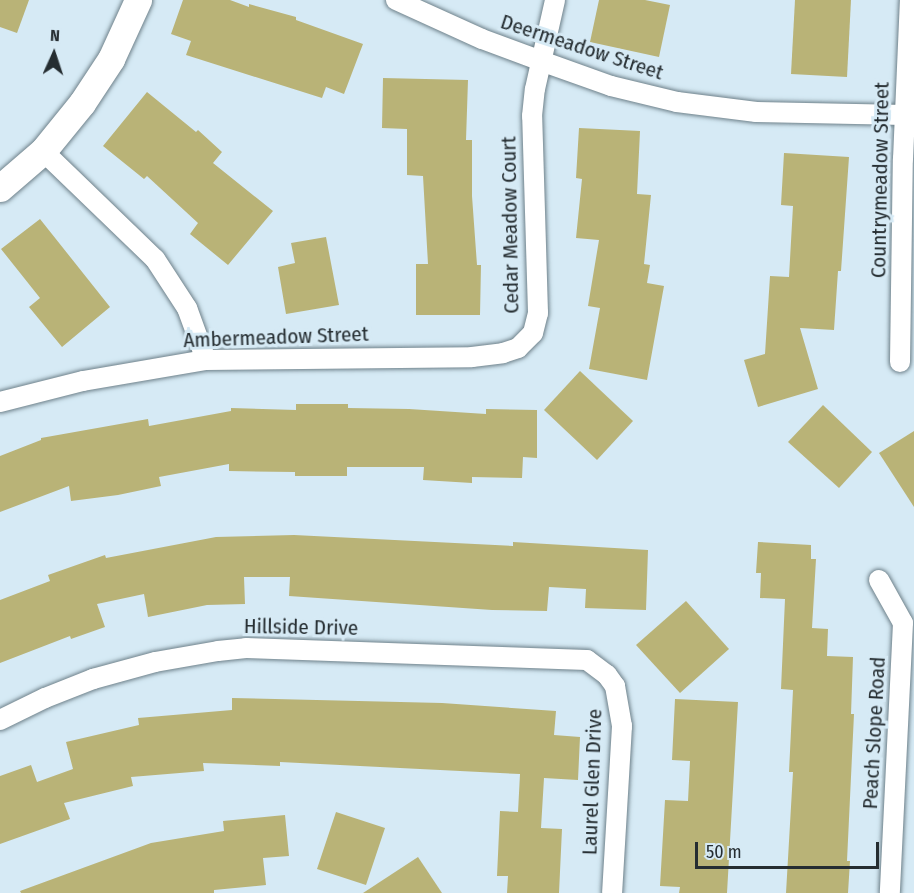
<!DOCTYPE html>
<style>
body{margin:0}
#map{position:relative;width:914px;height:893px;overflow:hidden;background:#d6eaf5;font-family:"Fira Sans Condensed",sans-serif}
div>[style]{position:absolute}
.building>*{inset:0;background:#b9b377}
.roads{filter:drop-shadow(0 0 2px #6e818a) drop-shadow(0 0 2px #6e818a)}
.street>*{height:20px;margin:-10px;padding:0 10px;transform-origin:10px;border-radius:10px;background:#fff}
.secondary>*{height:27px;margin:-13.5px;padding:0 13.5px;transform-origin:13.5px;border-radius:13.5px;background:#fff}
span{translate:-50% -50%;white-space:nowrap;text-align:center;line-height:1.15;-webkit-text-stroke:6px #d6eaf5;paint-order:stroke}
.street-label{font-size:21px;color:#252d31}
.north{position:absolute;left:24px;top:24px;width:60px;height:60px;-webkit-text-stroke:4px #d6eaf5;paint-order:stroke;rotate:3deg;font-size:16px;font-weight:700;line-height:24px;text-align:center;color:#252d31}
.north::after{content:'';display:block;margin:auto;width:21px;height:27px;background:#252d31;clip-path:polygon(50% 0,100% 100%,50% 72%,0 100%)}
.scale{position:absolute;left:695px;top:842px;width:184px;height:27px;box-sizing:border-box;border:3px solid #252d31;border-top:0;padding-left:8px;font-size:18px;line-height:21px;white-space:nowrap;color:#252d31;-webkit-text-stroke:4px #d6eaf5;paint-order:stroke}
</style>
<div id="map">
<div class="building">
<div style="clip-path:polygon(0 0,29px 0,17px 33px,0 27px)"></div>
<div style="clip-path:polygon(183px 0,230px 0,249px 7px,249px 4px,296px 17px,296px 20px,363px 44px,344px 94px,326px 87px,322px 98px,186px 55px,191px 41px,171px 34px)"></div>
<div style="clip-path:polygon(599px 0,645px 0,670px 5px,659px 57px,590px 42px)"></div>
<div style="clip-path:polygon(795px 0,851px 0,847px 77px,791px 74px)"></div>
<div style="clip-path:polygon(383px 78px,468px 80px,466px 140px,472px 140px,472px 196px,477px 265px,481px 265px,480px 315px,416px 315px,416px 264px,428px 264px,423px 176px,407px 175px,407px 129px,382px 128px)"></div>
<div style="clip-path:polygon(147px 92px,196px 132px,198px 130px,222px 152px,213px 163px,273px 211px,228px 265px,190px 234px,198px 223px,147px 176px,144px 179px,103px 146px)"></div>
<div style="clip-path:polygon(579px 128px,640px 131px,637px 194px,651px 195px,644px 264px,650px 265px,647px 283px,664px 286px,647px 380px,589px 369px,600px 308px,588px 306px,599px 240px,576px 238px,582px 179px,576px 178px)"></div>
<div style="clip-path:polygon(784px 153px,849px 157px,841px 271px,838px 271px,834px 330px,800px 328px,818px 389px,758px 407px,744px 360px,765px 354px,770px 276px,789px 277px,793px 206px,781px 205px)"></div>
<div style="clip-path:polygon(40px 219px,110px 307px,62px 347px,29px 307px,40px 298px,1px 249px)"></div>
<div style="clip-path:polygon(326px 237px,339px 305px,286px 314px,278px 267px,295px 263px,291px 243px)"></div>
<div style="clip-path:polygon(580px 371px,633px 421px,597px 460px,544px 410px)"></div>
<div style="clip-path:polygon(296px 404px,348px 404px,348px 408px,409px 409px,486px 414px,486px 409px,537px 410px,537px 458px,523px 457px,522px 478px,472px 477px,472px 483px,423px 480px,424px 467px,347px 467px,347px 476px,295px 476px,295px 472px,229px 471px,229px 464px,159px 477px,161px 486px,118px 495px,71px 501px,69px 486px,0 512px,0 456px,41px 440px,41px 438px,148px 419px,149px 426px,231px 411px,231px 408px,296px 410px)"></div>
<div style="clip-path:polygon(823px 405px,872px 452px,839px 488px,788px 442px)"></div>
<div style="clip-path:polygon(914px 431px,914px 507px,879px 453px)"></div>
<div style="clip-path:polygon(294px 535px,513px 546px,513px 542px,648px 550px,646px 610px,585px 608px,586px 589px,549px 587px,547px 611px,492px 610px,289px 596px,290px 577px,244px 577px,245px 604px,207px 605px,148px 617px,144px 594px,97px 604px,105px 627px,71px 639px,70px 636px,0 663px,0 600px,50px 581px,48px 575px,105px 555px,106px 558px,216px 537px)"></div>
<div style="clip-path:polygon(758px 542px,811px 545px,811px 559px,816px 559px,812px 628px,828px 629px,827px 656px,853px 657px,851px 714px,854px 714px,847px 861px,850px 861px,848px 893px,786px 893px,793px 772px,789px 772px,793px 690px,781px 689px,785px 599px,760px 598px,761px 573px,756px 573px)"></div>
<div style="clip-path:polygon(686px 601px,729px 649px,680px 693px,636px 645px)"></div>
<div style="clip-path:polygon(232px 698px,442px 703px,556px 711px,554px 735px,580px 737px,578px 780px,544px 778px,541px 828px,562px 829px,559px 893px,507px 893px,508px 876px,497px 876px,500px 811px,518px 812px,520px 774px,280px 762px,280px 766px,203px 763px,204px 771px,131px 777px,133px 786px,64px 803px,70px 819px,0 844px,0 776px,31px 765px,37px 782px,73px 769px,66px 742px,139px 725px,138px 718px,232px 710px)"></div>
<div style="clip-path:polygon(675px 699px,738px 702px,727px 893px,679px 893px,680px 887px,660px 886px,665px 800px,688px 801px,690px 761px,672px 760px)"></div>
<div style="clip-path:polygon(336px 812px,385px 828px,366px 885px,317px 869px)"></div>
<div style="clip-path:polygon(285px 815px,289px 856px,263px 858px,266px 885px,214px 890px,214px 893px,21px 893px,20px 891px,151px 843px,224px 831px,223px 821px)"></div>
<div style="clip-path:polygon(418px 857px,442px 893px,363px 893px)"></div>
</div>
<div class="roads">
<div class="street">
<div style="left:396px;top:0;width:94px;rotate:24.4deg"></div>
<div style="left:482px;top:39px;width:63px;rotate:20.4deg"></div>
<div style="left:541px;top:61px;width:74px;rotate:19.7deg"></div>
<div style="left:611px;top:86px;width:68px;rotate:13.6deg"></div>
<div style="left:677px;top:102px;width:80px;rotate:7.2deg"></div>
<div style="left:756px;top:112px;width:149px;rotate:1.2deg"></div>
<div style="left:43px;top:151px;width:156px;rotate:44deg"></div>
<div style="left:155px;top:259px;width:59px;rotate:56.9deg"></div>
<div style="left:187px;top:308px;width:55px;rotate:69.9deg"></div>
<div style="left:900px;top:362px;width:203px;rotate:-89.2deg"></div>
<div style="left:903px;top:159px;width:159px;rotate:-87.5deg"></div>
<div style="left:0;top:402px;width:86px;rotate:-14.2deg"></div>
<div style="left:83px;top:381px;width:125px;rotate:-9.7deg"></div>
<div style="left:206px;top:360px;width:266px;rotate:-0.6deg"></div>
<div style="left:472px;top:357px;width:31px;rotate:-7deg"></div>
<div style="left:503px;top:353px;width:16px;rotate:-18deg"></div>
<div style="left:518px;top:348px;width:21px;rotate:-45deg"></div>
<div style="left:533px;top:333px;width:21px;rotate:-76deg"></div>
<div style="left:538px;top:313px;width:197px;rotate:-91.7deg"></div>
<div style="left:532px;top:116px;width:27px;rotate:-84deg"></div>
<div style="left:535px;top:89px;width:91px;rotate:-77.3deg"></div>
<div style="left:879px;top:580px;width:49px;rotate:60.8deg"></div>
<div style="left:903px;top:623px;width:270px;rotate:92.8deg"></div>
<div style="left:0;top:720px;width:50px;rotate:-26.1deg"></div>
<div style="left:45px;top:698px;width:52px;rotate:-21.6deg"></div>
<div style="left:93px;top:679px;width:64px;rotate:-15.3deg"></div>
<div style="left:155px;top:662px;width:64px;rotate:-9.9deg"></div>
<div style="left:218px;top:651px;width:28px;rotate:-6deg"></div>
<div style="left:246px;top:648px;width:341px;rotate:2deg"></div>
<div style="left:587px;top:660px;width:25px;rotate:37deg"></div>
<div style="left:607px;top:675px;width:14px;rotate:54deg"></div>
<div style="left:615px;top:686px;width:41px;rotate:80.1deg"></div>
<div style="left:622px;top:726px;width:167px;rotate:93.4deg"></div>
</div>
<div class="secondary">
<div style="left:0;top:188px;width:57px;rotate:-40.7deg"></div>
<div style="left:43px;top:151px;width:62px;rotate:-50.9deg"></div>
<div style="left:82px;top:103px;width:53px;rotate:-56.6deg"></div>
<div style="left:111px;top:59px;width:65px;rotate:-65.4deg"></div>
</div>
</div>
<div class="street-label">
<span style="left:582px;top:47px;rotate:18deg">Deermeadow Street</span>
<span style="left:880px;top:180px;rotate:-89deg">Countrymeadow Street</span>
<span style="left:510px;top:225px;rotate:-91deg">Cedar Meadow Court</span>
<span style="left:276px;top:337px;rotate:-2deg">Ambermeadow Street</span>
<span style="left:301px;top:627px;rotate:1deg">Hillside Drive</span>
<span style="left:874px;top:733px;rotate:-87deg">Peach Slope Road</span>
<span style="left:592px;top:782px;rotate:-88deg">Laurel Glen Drive</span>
</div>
<div class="north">N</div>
<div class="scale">50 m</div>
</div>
